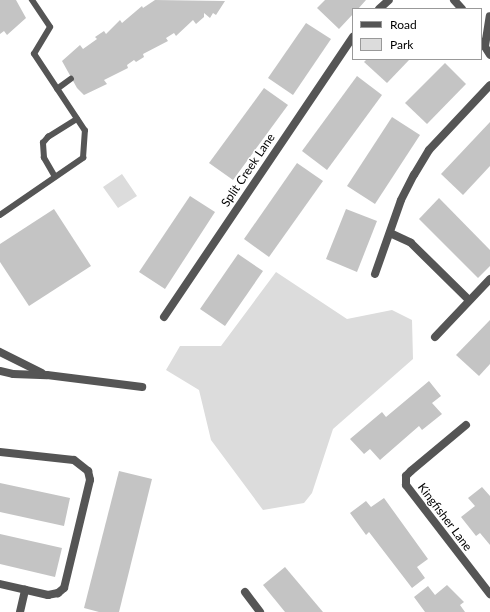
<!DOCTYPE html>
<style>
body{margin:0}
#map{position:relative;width:490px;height:612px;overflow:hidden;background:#fff;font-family:Lato,sans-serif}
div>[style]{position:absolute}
.green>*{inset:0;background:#dcdcdc}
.building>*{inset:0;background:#c4c4c4}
.service>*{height:5.5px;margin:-2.75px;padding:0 2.75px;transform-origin:2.75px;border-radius:2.75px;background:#555}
.minor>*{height:8px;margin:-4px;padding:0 4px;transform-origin:4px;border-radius:4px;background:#555}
span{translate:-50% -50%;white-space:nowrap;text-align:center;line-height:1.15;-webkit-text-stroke:3px #fff;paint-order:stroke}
.street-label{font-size:12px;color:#000}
.legend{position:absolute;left:352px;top:8px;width:130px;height:52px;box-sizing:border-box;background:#fff;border:1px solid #999;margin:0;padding:5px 7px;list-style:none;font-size:12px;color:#000}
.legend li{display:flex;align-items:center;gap:8px;height:20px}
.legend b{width:20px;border:1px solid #999}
</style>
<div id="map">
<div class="green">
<div style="clip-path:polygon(122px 174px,137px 196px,118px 208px,103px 187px)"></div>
<div style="clip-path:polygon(276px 272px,347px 319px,392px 310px,412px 320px,413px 359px,333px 429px,312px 493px,304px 503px,263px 510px,211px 440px,199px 390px,166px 370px,180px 346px,221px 346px)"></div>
</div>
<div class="building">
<div style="clip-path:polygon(0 0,16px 0,26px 18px,7px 35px,4px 31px,0 34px)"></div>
<div style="clip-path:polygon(155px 0,225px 1px,216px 15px,213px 13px,210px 18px,204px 13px,204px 17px,196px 24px,193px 20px,176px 36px,174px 33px,166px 38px,168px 41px,143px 54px,144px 57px,136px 62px,134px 60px,127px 65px,128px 68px,104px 80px,107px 84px,84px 95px,77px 88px,62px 61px,80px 45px,83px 49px,97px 39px,95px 37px,104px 31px,106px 34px,120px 20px,122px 23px,142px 6px,143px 8px)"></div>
<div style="clip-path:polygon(325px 0,366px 0,358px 9px,353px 9px,353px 14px,339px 29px,317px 8px)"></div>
<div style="clip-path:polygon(306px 23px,331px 39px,293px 95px,268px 78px)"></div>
<div style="clip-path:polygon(367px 59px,410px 59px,387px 83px,364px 62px)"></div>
<div style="clip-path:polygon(445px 63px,466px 84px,427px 124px,405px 103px)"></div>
<div style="clip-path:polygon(357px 76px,382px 95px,327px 170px,302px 151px)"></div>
<div style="clip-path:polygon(264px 88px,288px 105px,233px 180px,209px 163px)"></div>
<div style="clip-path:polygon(392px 117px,420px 135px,375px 204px,347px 186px)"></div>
<div style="clip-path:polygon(490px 122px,490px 166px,463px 195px,441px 174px)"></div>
<div style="clip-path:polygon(297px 163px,323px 181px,269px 257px,244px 239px)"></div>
<div style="clip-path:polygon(190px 196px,215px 212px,165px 289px,139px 272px)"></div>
<div style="clip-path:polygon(439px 198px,490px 250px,490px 266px,478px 278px,419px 219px)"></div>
<div style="clip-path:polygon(54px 209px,91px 266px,29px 306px,0 262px,0 244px)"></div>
<div style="clip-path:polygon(346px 209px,377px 221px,357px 272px,326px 259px)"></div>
<div style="clip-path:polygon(238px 254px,263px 271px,225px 326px,200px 309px)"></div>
<div style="clip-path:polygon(490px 320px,490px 364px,479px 376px,456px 355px)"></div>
<div style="clip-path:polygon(429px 381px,441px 396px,432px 403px,442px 414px,422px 430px,419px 426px,380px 460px,370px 449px,364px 454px,350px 439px,382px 412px,386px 417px)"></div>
<div style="clip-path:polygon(119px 471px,152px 479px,119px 612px,99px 612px,84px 608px)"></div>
<div style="clip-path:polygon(0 483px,70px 498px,64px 526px,0 512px)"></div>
<div style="clip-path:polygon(482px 487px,490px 496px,490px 545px,480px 533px,476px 536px,461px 517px,475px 506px,468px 498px)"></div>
<div style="clip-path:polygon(384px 498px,428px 559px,417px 567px,425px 578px,412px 588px,369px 532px,366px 535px,350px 513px,366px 501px,371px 507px)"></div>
<div style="clip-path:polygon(0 534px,62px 548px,55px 577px,0 564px)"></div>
<div style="clip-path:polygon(285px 567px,323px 612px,285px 612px,263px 585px)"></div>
<div style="clip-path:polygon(447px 585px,464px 602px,460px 605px,465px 612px,425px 612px,414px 597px,428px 586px,435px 595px)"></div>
</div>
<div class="service">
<div style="left:57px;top:89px;width:17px;rotate:-36deg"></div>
<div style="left:55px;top:177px;width:22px;rotate:-120deg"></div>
<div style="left:44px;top:158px;width:15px;rotate:-94deg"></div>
<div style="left:43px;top:143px;width:8px;rotate:-50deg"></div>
<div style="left:48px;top:137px;width:34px;rotate:-32deg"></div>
<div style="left:0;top:215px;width:101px;rotate:-34.5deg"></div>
<div style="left:83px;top:158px;width:27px;rotate:-86deg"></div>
<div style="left:85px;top:131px;width:92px;rotate:-123.5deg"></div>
<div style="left:34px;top:54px;width:31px;rotate:-59deg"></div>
<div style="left:50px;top:27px;width:32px;rotate:-124deg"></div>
</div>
<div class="minor">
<div style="left:454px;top:0;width:12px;rotate:48deg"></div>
<div style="left:379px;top:9px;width:13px;rotate:-42deg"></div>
<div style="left:482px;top:42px;width:15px;rotate:58deg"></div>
<div style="left:485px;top:46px;width:30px;rotate:-81deg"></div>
<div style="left:390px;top:233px;width:23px;rotate:25deg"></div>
<div style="left:411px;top:243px;width:81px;rotate:44.5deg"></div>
<div style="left:375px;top:274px;width:78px;rotate:-70.6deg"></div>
<div style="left:401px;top:200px;width:28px;rotate:-63deg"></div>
<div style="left:414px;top:175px;width:29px;rotate:-59deg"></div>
<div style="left:429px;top:150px;width:89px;rotate:-46.8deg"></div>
<div style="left:164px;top:317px;width:338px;rotate:-56deg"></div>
<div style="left:435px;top:337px;width:80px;rotate:-46.5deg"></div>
<div style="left:0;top:352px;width:47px;rotate:26.6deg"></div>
<div style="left:0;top:371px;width:13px;rotate:13deg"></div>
<div style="left:13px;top:374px;width:34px;rotate:2deg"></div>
<div style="left:47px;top:375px;width:96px;rotate:7.2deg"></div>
<div style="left:466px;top:425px;width:72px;rotate:140.1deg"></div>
<div style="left:411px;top:471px;width:7px;rotate:135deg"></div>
<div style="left:406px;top:476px;width:9px;rotate:90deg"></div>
<div style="left:406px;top:485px;width:138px;rotate:52.4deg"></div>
<div style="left:0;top:452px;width:74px;rotate:6.2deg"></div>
<div style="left:74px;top:460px;width:18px;rotate:38deg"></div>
<div style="left:88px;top:471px;width:9px;rotate:77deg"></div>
<div style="left:90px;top:480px;width:111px;rotate:103.5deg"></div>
<div style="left:64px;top:588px;width:8px;rotate:140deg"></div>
<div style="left:58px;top:593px;width:10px;rotate:169deg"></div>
<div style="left:48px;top:595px;width:49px;rotate:-167.1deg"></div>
<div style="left:245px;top:592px;width:25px;rotate:53deg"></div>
<div style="left:20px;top:612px;width:23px;rotate:-77deg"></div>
</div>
<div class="street-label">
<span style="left:248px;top:170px;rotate:-56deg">Split Creek Lane</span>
<span style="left:445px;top:517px;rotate:53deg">Kingfisher Lane</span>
</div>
<ul class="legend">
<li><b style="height:5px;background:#555"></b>Road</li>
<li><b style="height:11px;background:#dcdcdc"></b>Park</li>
</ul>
</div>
